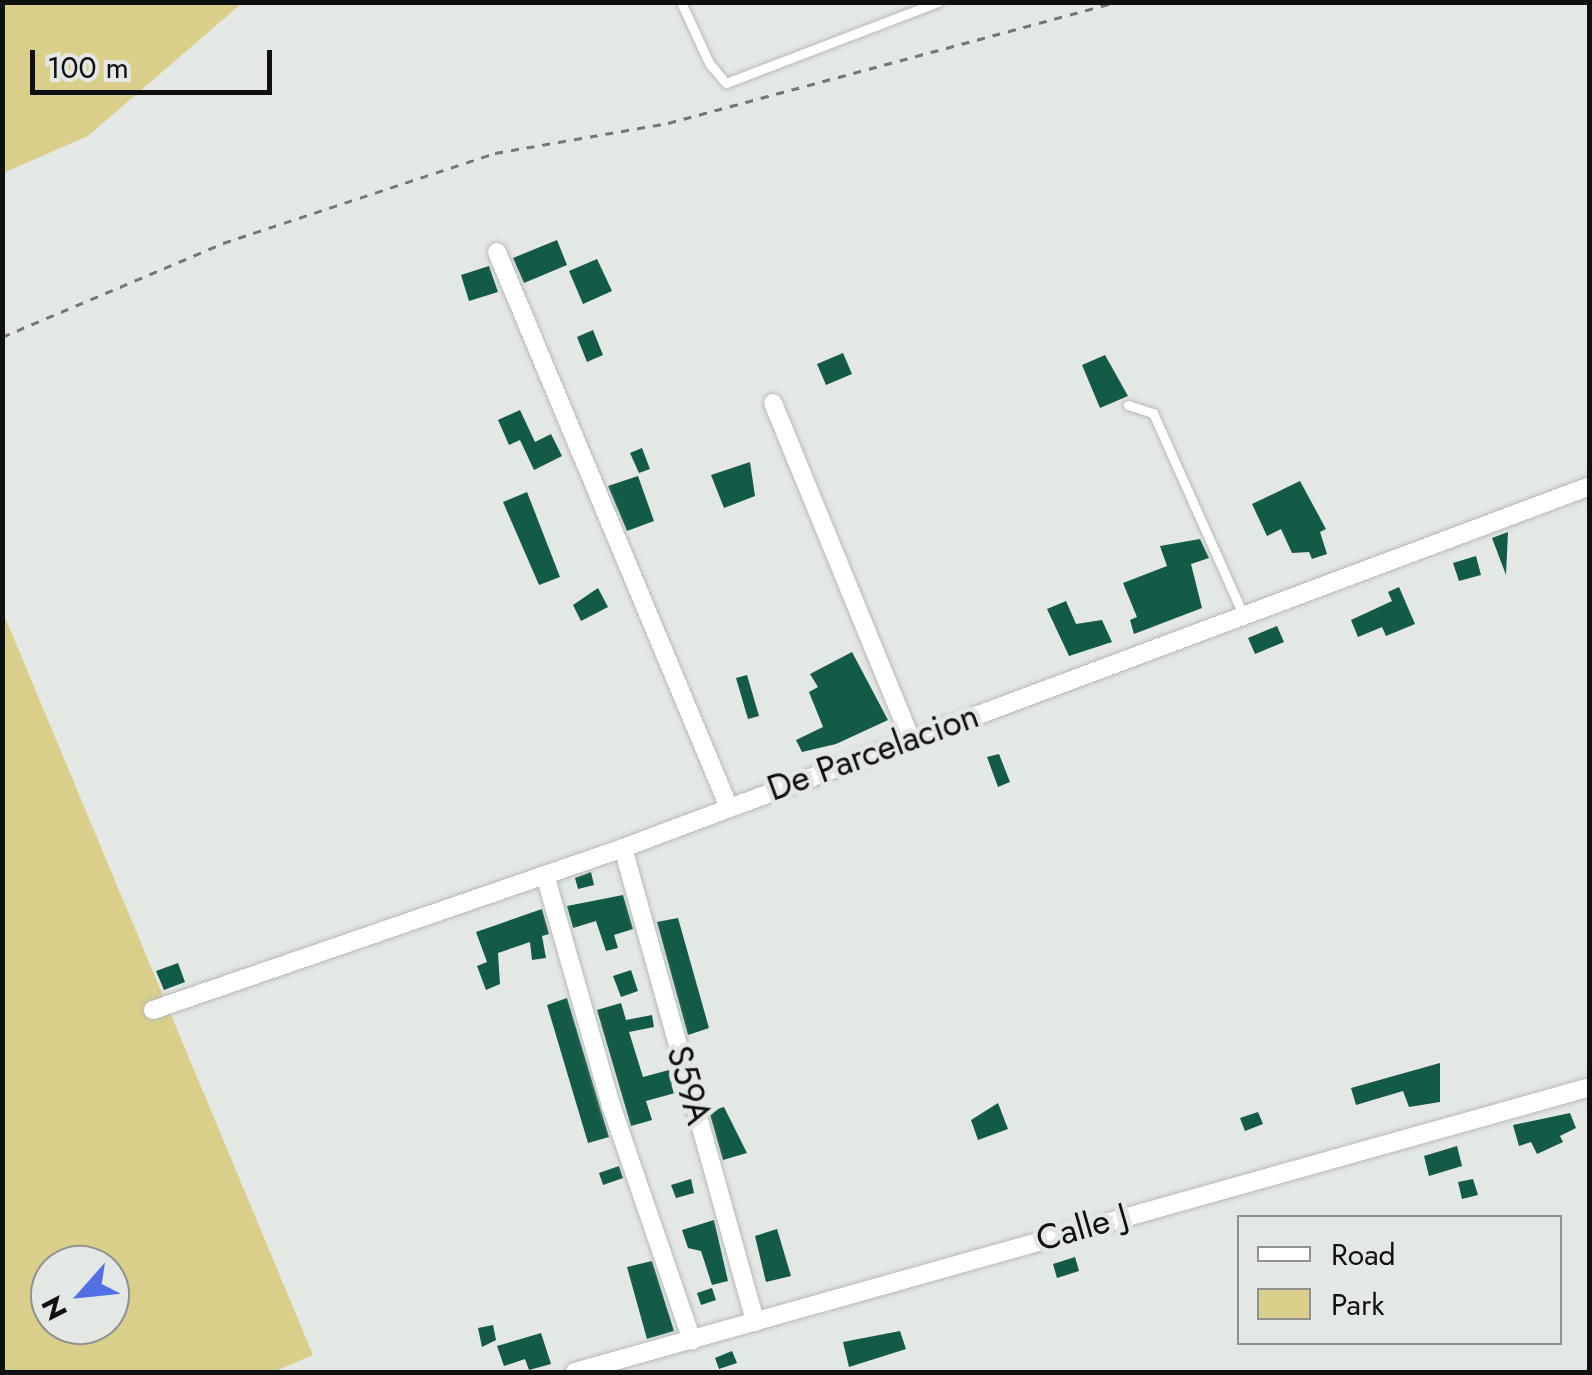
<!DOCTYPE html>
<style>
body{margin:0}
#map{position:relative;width:1592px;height:1375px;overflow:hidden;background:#e4e8e5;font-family:Jost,sans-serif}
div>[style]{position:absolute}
.green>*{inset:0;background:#d9cf8b}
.building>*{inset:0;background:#145a49}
.path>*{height:2.5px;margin-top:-1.25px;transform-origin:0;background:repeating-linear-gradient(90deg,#747775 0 8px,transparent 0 16px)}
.roads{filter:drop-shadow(0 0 2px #b6bab6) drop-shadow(0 0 2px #b6bab6)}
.service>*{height:9px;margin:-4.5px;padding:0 4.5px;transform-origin:4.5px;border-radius:4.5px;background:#fff}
.minor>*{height:18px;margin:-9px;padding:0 9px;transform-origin:9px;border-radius:9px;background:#fff}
span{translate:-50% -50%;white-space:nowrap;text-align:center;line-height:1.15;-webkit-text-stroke:10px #e4e8e5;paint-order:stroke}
.street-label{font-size:35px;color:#0f1110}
.frame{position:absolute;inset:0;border:5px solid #0f1110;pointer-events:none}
.legend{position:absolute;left:1237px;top:1215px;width:325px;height:130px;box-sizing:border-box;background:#e4e8e5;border:2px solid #8f9290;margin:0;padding:12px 18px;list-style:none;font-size:30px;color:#0f1110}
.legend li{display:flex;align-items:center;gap:20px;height:50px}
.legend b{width:50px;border:2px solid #8f9290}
.north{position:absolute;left:30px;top:1245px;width:100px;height:100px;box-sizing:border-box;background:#e4e8e5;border:2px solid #8f9290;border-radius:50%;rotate:243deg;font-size:28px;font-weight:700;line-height:40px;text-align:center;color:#0f1110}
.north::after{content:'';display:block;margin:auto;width:35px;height:45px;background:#526fe4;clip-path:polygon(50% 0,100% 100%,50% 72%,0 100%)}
.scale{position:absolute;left:30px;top:50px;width:242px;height:45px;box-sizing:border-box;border:5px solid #0f1110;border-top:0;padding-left:12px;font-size:30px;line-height:35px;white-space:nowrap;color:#0f1110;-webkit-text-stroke:8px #e4e8e5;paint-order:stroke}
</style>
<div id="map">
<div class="green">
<div style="clip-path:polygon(3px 2px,242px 2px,242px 3px,88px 136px,3px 173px)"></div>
<div style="clip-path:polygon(evenodd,2px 610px,313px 1355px,273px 1372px,3px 1372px,2px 610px,50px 1265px,110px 1265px,110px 1325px,50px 1325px,50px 1265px)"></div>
</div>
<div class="building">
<div style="clip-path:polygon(557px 240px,567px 265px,524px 283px,513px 258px)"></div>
<div style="clip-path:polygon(597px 259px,612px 291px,583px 304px,569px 271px)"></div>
<div style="clip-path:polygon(489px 266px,498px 292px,469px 301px,461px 275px)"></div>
<div style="clip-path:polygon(593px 330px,603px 355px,587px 362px,577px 337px)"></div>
<div style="clip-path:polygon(843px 353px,852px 374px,826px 385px,817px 364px)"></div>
<div style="clip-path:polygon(1105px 355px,1128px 396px,1100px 408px,1082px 365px)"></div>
<div style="clip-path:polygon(520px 410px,535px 442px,551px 434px,562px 456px,534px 470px,520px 440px,509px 445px,498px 420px)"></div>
<div style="clip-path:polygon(642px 448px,650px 469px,639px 473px,630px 453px)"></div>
<div style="clip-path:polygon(750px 462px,755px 496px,724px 508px,711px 475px)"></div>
<div style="clip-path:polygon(638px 476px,654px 521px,627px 531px,608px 486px)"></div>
<div style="clip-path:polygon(1300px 481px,1326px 529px,1320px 532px,1327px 554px,1312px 559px,1309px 552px,1292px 553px,1281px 529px,1267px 536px,1252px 504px)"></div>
<div style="clip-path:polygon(527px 492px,560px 577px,539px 585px,503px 502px)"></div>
<div style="clip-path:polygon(1508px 532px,1506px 575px,1492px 538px)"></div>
<div style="clip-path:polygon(1200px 539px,1209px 558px,1191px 564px,1202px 608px,1134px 634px,1130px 620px,1137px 617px,1123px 583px,1167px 566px,1160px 546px)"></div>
<div style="clip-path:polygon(1476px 556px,1481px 575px,1459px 581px,1453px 563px)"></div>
<div style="clip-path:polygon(1399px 587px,1415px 624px,1386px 636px,1382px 627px,1358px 637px,1351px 620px,1392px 601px,1388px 592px)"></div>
<div style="clip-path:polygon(598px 588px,608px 607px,581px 621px,573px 605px)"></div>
<div style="clip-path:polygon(1066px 601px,1076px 624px,1102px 620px,1112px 642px,1069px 656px,1047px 609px)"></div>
<div style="clip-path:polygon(1277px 626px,1284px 642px,1255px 654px,1248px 638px)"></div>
<div style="clip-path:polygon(852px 652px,888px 720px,836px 744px,802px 752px,796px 740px,823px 727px,809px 692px,818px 687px,810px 674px)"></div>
<div style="clip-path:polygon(747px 675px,759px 716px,748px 719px,736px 678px)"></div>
<div style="clip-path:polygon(999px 754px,1010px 782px,998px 787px,987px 757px)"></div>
<div style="clip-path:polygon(591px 872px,594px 885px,578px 889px,575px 878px)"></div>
<div style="clip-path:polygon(623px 895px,633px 929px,614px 935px,618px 948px,606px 951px,596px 921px,573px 928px,567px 906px)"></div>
<div style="clip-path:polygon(542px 909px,549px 934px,542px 936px,546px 958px,532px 960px,530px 942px,498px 953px,500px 984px,486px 990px,477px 966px,487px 962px,476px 932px)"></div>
<div style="clip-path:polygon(678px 918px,709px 1028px,688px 1035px,657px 922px)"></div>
<div style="clip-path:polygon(178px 963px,185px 982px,164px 990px,156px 971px)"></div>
<div style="clip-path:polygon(631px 970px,638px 991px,621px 997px,613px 976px)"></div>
<div style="clip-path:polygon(567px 998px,609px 1137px,588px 1143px,547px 1005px)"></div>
<div style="clip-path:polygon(621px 1003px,626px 1020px,652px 1015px,654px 1027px,629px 1032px,643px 1077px,669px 1070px,675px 1093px,646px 1101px,652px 1120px,631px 1126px,597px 1010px)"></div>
<div style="clip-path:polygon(1440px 1063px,1440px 1102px,1409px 1107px,1403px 1091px,1356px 1105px,1351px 1088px)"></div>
<div style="clip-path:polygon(998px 1103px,1008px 1129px,978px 1140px,971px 1120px)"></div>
<div style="clip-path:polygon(724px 1107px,747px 1153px,723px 1160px,709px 1111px)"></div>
<div style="clip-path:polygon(1258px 1112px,1263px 1124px,1245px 1131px,1240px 1118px)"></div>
<div style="clip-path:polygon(1570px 1113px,1576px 1128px,1560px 1136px,1563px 1142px,1537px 1154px,1531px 1142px,1519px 1146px,1513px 1125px)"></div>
<div style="clip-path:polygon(1457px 1146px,1462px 1166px,1429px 1176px,1424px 1156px)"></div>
<div style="clip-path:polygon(619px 1166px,623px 1178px,603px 1185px,599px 1173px)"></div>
<div style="clip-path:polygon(691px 1179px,694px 1193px,676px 1198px,671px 1185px)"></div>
<div style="clip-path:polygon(1473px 1179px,1478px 1195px,1462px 1199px,1458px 1182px)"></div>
<div style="clip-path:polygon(714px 1220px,728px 1281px,712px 1285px,701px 1251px,688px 1248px,682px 1230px)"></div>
<div style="clip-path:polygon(777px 1229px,791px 1276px,766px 1282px,755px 1236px)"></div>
<div style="clip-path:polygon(1075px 1257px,1079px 1271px,1057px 1278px,1053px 1264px)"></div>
<div style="clip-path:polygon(652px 1261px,674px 1331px,647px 1339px,627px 1267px)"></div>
<div style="clip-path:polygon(712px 1288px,716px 1300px,701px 1305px,697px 1293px)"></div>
<div style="clip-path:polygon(493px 1325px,496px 1340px,482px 1347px,478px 1328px)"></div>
<div style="clip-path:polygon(900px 1331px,906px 1349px,849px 1367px,843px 1342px)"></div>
<div style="clip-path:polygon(541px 1333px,551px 1364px,529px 1370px,525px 1359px,504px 1366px,497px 1346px)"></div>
<div style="clip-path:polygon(732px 1351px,737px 1363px,719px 1369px,715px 1358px)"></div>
</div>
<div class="path">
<div style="left:2px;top:337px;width:240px;rotate:-23deg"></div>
<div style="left:223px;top:243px;width:287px;rotate:-18.3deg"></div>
<div style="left:495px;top:153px;width:176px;rotate:-9.8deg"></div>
<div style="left:668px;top:123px;width:463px;rotate:-15.1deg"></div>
</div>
<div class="roads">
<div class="service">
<div style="left:681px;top:2px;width:67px;rotate:65.3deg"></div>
<div style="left:709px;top:63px;width:26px;rotate:50deg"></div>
<div style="left:726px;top:83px;width:227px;rotate:-20.9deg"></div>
<div style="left:1128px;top:405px;width:26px;rotate:18deg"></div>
<div style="left:1153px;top:413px;width:220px;rotate:65.9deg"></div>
</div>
<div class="minor">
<div style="left:497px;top:252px;width:599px;rotate:67.33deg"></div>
<div style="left:773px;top:403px;width:363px;rotate:67.7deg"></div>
<div style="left:623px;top:848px;width:492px;rotate:74.4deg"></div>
<div style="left:545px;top:875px;width:239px;rotate:74deg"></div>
<div style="left:611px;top:1105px;width:249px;rotate:71deg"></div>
<div style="left:153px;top:1010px;width:497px;rotate:-19deg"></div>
<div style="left:623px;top:848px;width:1033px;rotate:-20.52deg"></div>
<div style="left:575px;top:1372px;width:1054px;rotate:-15.68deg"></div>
</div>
</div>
<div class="street-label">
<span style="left:873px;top:752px;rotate:-20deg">De Parcelacion</span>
<span style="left:689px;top:1085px;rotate:74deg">S59A</span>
<span style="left:1082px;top:1227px;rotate:-16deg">Calle J</span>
</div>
<div class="frame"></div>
<ul class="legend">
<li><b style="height:12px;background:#fff"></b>Road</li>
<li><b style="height:28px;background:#d9cf8b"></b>Park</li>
</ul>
<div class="north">N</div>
<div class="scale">100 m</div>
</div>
